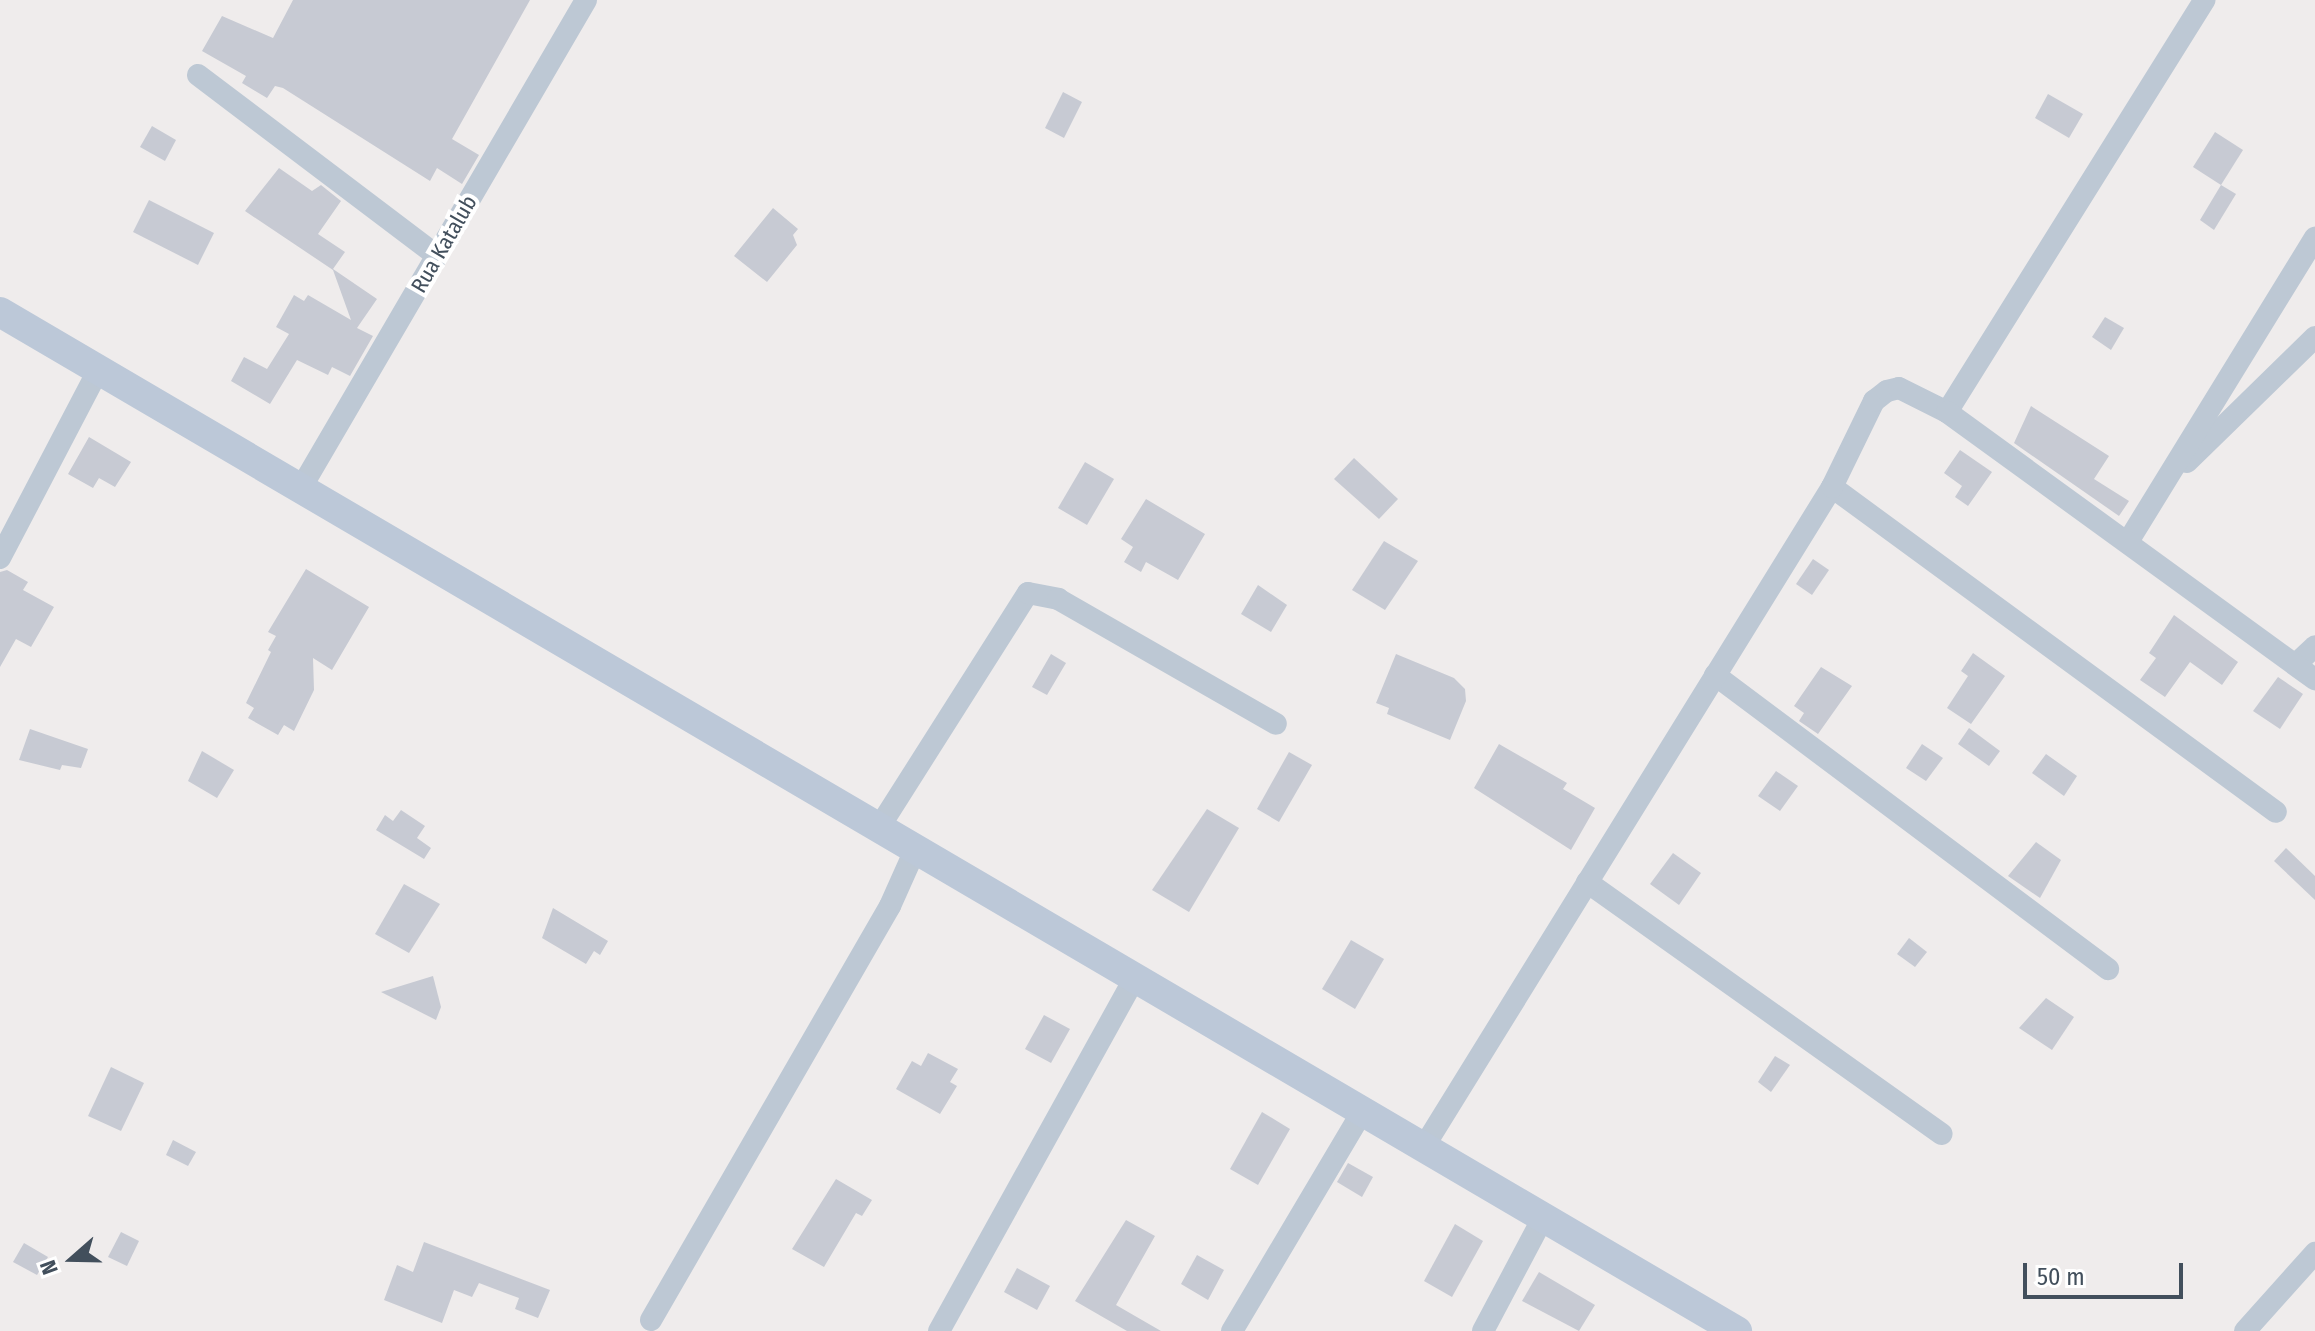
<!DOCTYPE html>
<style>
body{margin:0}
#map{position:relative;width:2315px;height:1331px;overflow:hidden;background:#efecec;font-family:"Fira Sans Condensed",sans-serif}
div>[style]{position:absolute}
.building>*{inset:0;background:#c7cad3}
.street>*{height:22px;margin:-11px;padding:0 11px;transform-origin:11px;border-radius:11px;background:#bdc8d4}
.secondary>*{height:30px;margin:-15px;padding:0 15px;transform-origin:15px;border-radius:15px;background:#bcc8d8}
span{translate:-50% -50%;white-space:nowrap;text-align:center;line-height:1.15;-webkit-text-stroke:8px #fff;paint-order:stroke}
.street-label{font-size:22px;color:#424f5c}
.north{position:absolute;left:32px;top:1219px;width:80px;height:80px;-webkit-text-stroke:6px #fff;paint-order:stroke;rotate:250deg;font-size:22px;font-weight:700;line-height:32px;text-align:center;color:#424f5c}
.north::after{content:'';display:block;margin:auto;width:28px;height:36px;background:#424f5c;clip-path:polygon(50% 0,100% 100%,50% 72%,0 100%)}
.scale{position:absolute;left:2023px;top:1263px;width:160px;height:36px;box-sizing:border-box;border:4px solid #424f5c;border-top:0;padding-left:10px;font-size:24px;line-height:28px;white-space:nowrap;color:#424f5c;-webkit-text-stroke:6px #fff;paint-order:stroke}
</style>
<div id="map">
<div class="building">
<div style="clip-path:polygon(293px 0,530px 0,452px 139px,479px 155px,462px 184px,437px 168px,430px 181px,283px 88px,275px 86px,267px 98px,242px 83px,246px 76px,202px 51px,222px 16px,273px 38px)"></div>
<div style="clip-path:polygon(1063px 92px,1082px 102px,1064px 138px,1045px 128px)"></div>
<div style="clip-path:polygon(2048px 94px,2083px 114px,2069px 138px,2035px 118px)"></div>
<div style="clip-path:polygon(152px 126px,176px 140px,165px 161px,140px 147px)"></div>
<div style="clip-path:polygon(2215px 132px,2243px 150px,2221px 185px,2193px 167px)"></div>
<div style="clip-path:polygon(279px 168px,312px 191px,321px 185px,341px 201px,318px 234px,345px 252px,333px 269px,377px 299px,357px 328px,373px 336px,350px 376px,332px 367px,328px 375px,297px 360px,270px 404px,231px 381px,244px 357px,267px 369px,289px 334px,276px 327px,294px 295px,304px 301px,308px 295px,351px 320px,333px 270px,245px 211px)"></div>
<div style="clip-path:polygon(2221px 185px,2236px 194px,2214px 230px,2200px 220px)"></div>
<div style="clip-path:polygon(149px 200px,214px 233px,198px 265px,133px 232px)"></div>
<div style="clip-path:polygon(773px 208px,798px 229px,793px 235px,797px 245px,767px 282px,734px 256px)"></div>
<div style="clip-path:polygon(2105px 317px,2124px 328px,2111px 350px,2092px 337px)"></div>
<div style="clip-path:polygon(2031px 406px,2109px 456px,2094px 479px,2129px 501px,2119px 516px,2014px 443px)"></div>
<div style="clip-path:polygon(89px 437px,131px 462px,115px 487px,99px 478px,93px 488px,68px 474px)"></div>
<div style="clip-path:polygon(1960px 450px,1992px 472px,1968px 506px,1955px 497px,1962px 486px,1944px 473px)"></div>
<div style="clip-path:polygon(1354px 458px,1398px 499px,1379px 519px,1334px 479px)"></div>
<div style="clip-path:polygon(1085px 462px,1114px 479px,1087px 525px,1058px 508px)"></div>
<div style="clip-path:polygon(1146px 499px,1205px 534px,1178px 580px,1146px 562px,1141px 572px,1124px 562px,1133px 547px,1121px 539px)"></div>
<div style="clip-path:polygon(1384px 541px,1418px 561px,1385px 610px,1352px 590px)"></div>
<div style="clip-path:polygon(1813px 559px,1829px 570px,1812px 595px,1796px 584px)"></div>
<div style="clip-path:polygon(306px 569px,369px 607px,332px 670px,313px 658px,314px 690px,294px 731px,284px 725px,278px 735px,248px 718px,254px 708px,246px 703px,271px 652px,268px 650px,276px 636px,268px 632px)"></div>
<div style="clip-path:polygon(7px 570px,28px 582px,23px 590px,54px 607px,31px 647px,16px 639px,0 667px,0 572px)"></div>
<div style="clip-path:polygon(1258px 585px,1287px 605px,1271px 632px,1241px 614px)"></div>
<div style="clip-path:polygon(2174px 615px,2238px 662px,2222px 685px,2190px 662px,2165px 697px,2140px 680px,2156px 658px,2149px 653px)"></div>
<div style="clip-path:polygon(1973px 653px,2005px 676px,1971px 724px,1947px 708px,1968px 676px,1961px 671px)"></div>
<div style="clip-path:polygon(1051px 654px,1066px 663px,1047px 695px,1032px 687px)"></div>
<div style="clip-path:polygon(1396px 654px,1454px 678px,1465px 689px,1466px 701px,1450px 740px,1387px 714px,1389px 708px,1376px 703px)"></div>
<div style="clip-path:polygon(1821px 667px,1852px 686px,1818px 734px,1799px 721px,1804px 713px,1794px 706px)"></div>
<div style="clip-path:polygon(2278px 677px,2303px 694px,2280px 729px,2253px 711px)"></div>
<div style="clip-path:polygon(1969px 728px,2000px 751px,1989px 766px,1958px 744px)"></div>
<div style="clip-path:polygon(30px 729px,88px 749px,81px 768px,62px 765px,60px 770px,19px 760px)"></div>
<div style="clip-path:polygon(1499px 744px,1567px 783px,1563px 789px,1595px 808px,1571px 850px,1474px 788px)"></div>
<div style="clip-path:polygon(1922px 744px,1943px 758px,1926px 781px,1906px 768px)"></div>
<div style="clip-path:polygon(202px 751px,234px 770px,217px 798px,188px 781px)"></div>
<div style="clip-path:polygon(1289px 752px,1312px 765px,1279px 822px,1257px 809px)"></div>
<div style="clip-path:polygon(2046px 754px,2077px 776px,2064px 796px,2032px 773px)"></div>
<div style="clip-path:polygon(1776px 771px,1798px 786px,1780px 811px,1758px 796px)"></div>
<div style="clip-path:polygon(1207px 809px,1239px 828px,1189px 912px,1152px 890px)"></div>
<div style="clip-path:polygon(401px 810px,425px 826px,417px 838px,431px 848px,424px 859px,376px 830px,385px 815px,393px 821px)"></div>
<div style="clip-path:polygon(2036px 842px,2061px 860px,2040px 898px,2008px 876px)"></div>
<div style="clip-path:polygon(2286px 848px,2315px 876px,2315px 900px,2274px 861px)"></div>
<div style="clip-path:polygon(1673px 853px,1701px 873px,1679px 905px,1650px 884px)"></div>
<div style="clip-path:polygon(404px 884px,440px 904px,409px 953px,375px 934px)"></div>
<div style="clip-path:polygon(553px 908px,608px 941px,600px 955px,594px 951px,586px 964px,542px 938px)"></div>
<div style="clip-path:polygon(1909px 938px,1927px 952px,1915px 967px,1897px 954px)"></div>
<div style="clip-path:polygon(1351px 940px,1384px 959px,1355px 1009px,1322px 989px)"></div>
<div style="clip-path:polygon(433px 976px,441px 1007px,436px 1020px,381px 992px)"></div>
<div style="clip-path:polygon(2046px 998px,2074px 1017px,2052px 1050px,2019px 1028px)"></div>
<div style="clip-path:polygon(1044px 1015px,1070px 1029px,1051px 1063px,1025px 1049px)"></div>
<div style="clip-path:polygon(928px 1053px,958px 1069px,950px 1082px,957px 1086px,940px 1114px,896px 1089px,912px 1061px,921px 1066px)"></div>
<div style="clip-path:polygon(1775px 1056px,1790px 1065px,1771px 1092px,1758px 1082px)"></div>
<div style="clip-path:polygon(111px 1067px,144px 1083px,121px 1131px,88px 1116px)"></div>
<div style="clip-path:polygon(1262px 1112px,1290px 1129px,1258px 1185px,1230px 1169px)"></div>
<div style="clip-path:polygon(173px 1140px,196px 1152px,188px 1166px,166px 1155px)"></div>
<div style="clip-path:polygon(1348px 1163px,1373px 1177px,1362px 1197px,1337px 1182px)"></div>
<div style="clip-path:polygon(836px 1179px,872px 1200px,862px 1216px,856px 1213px,824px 1267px,792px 1249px)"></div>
<div style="clip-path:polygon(1126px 1220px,1155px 1236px,1116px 1305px,1161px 1331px,1127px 1331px,1075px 1301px)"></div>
<div style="clip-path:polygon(1455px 1224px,1483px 1241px,1452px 1297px,1424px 1281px)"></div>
<div style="clip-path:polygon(121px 1232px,139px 1241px,127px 1266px,108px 1257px)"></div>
<div style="clip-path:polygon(424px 1242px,550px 1290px,538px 1318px,515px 1309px,519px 1298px,479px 1283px,472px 1297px,454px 1290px,442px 1323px,384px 1300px,397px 1265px,413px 1272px)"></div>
<div style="clip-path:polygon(24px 1243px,48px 1257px,37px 1275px,13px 1262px)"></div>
<div style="clip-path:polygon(1197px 1255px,1224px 1270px,1208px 1300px,1181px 1284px)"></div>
<div style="clip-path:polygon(1017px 1268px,1050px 1286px,1037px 1310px,1004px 1292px)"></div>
<div style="clip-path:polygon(1539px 1272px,1595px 1305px,1579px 1331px,1522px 1301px)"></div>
</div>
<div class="street">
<div style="left:198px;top:75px;width:300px;rotate:37.1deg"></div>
<div style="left:1947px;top:412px;width:486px;rotate:-58deg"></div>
<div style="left:2187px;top:462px;width:179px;rotate:-44.3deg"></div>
<div style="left:1832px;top:487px;width:550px;rotate:36.2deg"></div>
<div style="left:301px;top:488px;width:565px;rotate:-59.71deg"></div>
<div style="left:2129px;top:540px;width:355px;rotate:-58.4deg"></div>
<div style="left:0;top:558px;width:213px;rotate:-62.4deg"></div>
<div style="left:2296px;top:664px;width:26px;rotate:-43deg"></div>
<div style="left:1715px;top:675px;width:491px;rotate:36.8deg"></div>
<div style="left:880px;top:826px;width:276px;rotate:-57.6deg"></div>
<div style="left:1028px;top:593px;width:31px;rotate:11deg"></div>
<div style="left:1058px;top:599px;width:251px;rotate:29.8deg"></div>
<div style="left:1587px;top:882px;width:435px;rotate:35.4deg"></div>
<div style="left:1425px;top:1145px;width:774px;rotate:-58.26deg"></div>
<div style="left:1832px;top:487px;width:96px;rotate:-64deg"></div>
<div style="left:1874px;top:401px;width:16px;rotate:-38deg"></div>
<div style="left:1887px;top:391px;width:12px;rotate:-14deg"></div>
<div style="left:1899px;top:388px;width:54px;rotate:26.6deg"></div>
<div style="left:1947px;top:412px;width:455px;rotate:36deg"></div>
<div style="left:651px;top:1320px;width:478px;rotate:-60deg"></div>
<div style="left:890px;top:906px;width:61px;rotate:-65.9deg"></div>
<div style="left:939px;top:1331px;width:406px;rotate:-61deg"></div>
<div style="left:1232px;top:1331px;width:258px;rotate:-59.3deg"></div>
<div style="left:1483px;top:1331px;width:130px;rotate:-62.1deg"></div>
<div style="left:2245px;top:1331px;width:105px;rotate:-48.1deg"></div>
</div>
<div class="secondary">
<div style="left:0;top:312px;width:2014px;rotate:30.4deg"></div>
</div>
<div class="street-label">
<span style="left:444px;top:244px;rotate:-60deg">Rua Katalub</span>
</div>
<div class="north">N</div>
<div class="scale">50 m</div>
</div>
